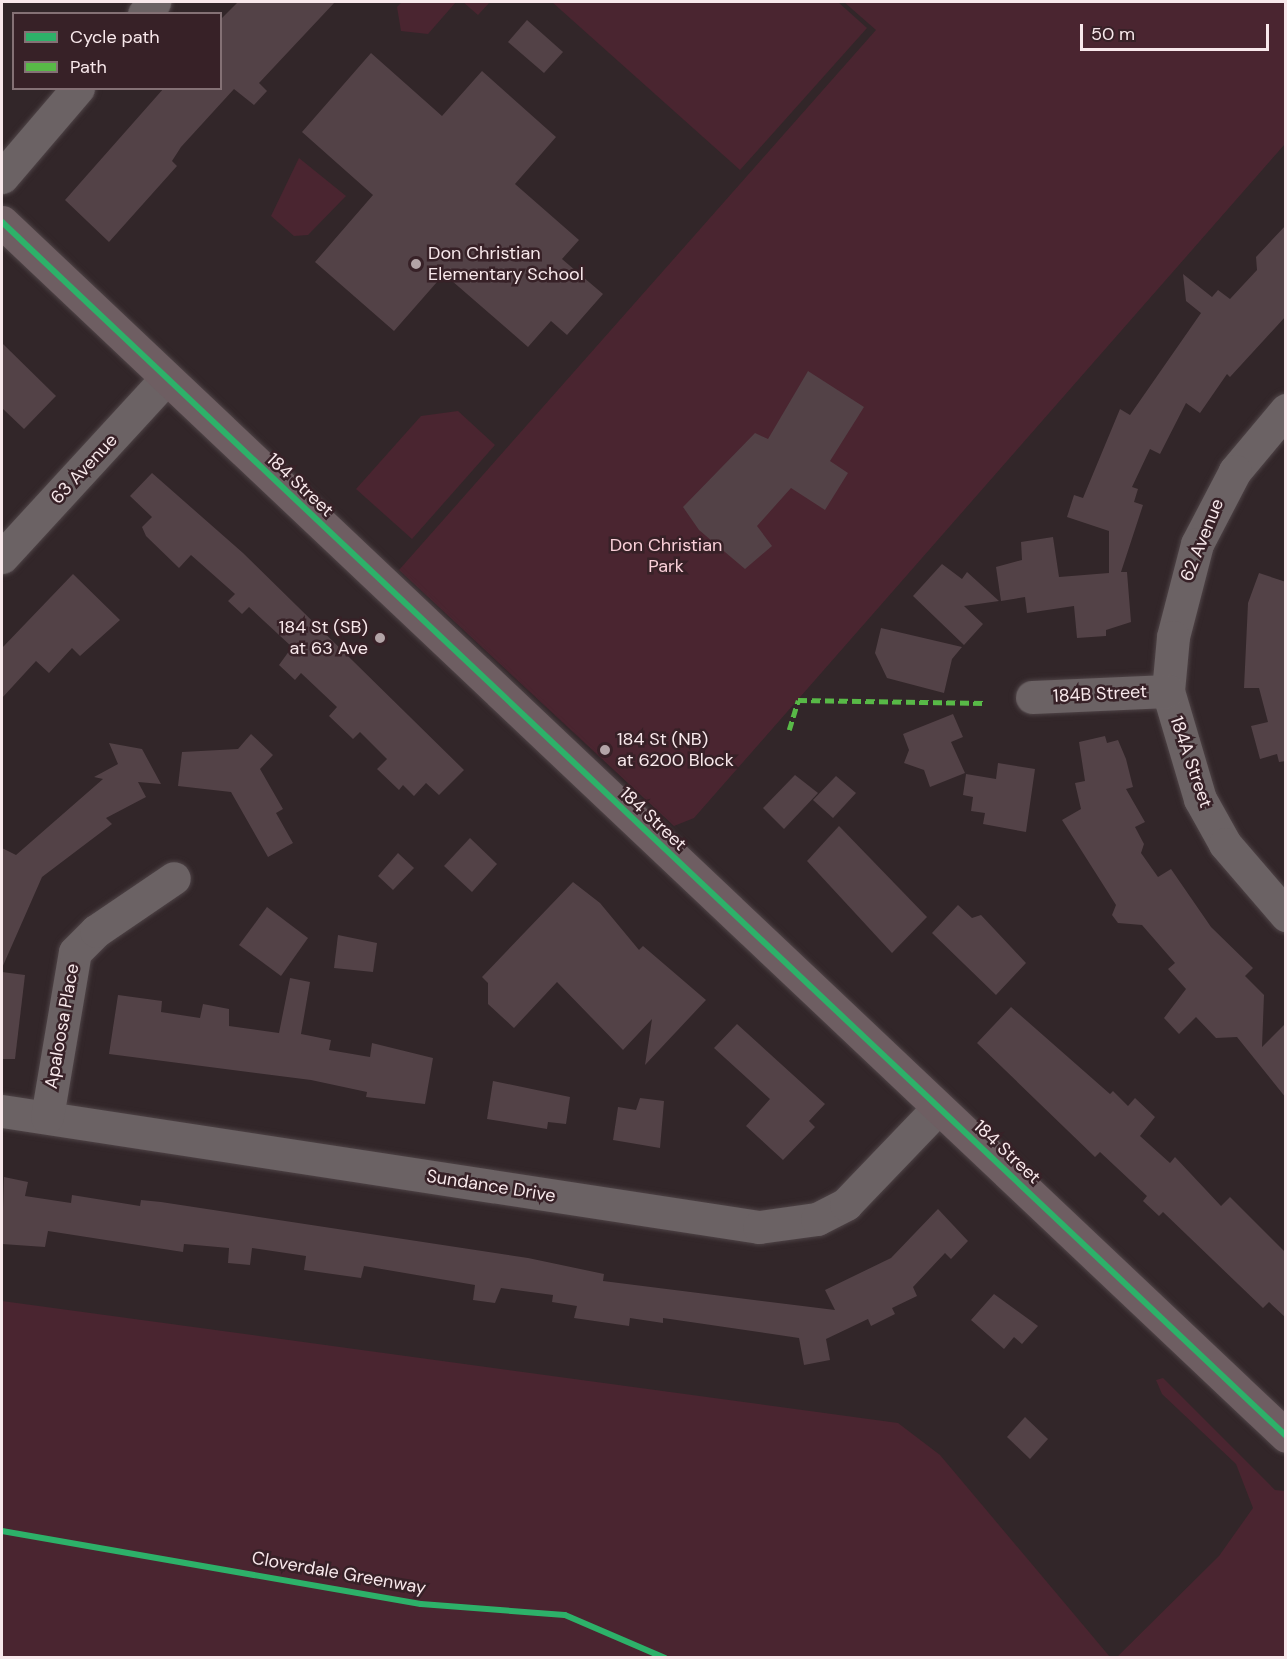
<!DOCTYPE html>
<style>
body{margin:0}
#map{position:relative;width:1287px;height:1659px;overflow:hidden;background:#322629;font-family:"DM Sans",sans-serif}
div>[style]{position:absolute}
.green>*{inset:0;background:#4a2530}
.building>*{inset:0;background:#534247}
.roads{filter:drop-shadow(0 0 2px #4e4346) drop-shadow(0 0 2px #4e4346)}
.minor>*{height:33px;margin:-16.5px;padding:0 16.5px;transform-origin:16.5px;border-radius:16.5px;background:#6b6264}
.major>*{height:33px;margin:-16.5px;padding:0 16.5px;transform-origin:16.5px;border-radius:16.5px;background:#6e5e62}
.quiet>*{height:4.5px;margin-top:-2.25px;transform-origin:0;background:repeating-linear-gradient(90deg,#58b947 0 9px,transparent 0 13.5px)}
.cycleway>*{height:6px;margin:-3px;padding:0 3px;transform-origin:3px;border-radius:3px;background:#2db169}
.dots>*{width:16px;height:16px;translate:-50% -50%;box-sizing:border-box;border:3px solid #372127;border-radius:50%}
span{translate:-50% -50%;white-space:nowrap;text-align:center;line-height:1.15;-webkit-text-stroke:5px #372127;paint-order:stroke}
.poi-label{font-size:18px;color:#f8e8eb}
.left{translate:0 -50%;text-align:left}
.right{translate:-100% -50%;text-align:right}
.street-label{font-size:18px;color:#f8e8eb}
.park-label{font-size:18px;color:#fad0d9}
.frame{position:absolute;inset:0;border:3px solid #f8e8eb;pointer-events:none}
.legend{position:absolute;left:12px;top:12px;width:210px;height:78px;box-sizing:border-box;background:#372127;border:2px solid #847175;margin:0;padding:8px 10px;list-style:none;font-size:18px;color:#f8e8eb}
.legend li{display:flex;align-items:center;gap:12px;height:30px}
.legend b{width:30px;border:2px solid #847175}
.scale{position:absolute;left:1080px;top:24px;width:189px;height:27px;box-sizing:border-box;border:3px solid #f8e8eb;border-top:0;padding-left:8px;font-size:18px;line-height:21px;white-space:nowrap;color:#f8e8eb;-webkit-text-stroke:4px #372127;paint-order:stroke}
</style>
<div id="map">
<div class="green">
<div style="clip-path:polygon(402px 2px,456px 2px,428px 34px,401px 31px,397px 7px)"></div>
<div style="clip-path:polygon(463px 2px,490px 2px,478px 15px)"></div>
<div style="clip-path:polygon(552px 2px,838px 2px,867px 28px,740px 170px)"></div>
<div style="clip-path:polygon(844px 2px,1285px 2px,1285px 144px,694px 818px,674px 826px,399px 570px,876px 30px)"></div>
<div style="clip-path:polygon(299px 158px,346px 196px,308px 235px,294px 236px,271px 216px)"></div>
<div style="clip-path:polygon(458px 411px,495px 445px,412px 539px,356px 489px,421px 416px)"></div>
<div style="clip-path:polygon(2px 1301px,898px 1423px,940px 1455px,1110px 1657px,2px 1657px)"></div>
<div style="clip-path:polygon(1163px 1378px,1275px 1490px,1285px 1491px,1285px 1657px,1117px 1657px,1219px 1556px,1253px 1508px,1236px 1464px,1162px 1394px,1156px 1380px)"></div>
</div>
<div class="building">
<div style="clip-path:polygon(238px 2px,335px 2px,259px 83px,267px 91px,254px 105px,234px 89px,181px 147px,172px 161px,177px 166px,109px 242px,65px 200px,164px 88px,220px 88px,220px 20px)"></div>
<div style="clip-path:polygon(527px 20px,563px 52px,544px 73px,508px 42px)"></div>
<div style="clip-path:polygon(371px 53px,442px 116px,482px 71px,556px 137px,515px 184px,579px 240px,562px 259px,603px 294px,567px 335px,551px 321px,528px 347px,444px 274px,394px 331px,315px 262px,373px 195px,302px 132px)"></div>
<div style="clip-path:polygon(1286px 225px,1286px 316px,1230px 377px,1227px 374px,1200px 413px,1186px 403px,1160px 454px,1150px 449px,1132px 487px,1138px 489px,1134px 502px,1143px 505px,1121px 572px,1127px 572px,1131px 622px,1106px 630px,1106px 636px,1077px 638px,1074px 606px,1027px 613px,1025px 597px,1001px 601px,996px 567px,1022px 560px,1021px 542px,1053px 537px,1059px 577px,1109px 573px,1109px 531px,1067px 517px,1074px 495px,1083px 498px,1120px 409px,1130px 415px,1201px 313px,1186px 301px,1183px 274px,1212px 297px,1218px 290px,1230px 299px,1257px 270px,1256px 257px)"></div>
<div style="clip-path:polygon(2px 343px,56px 396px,24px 429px,2px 408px)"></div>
<div style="clip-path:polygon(808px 371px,864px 407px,830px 461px,848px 473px,825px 510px,791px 488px,757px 526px,772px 546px,745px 569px,699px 530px,683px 507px,755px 433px,768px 439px)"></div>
<div style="clip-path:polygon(152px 473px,243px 553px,464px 770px,439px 795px,426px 783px,414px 796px,403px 785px,399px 790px,377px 769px,387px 759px,360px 732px,353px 739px,329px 716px,337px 707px,301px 673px,295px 680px,279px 665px,292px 647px,249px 607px,242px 614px,228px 601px,235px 594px,191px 555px,179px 568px,146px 536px,142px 527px,152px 517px,130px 496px)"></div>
<div style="clip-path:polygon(942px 564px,962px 579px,967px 572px,999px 601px,964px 606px,983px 624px,964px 645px,913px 596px)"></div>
<div style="clip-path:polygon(1259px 573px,1286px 582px,1286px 761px,1279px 762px,1277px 754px,1260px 759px,1251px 726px,1268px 722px,1259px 688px,1244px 688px,1248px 603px)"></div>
<div style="clip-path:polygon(73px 574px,120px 620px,80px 656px,72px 648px,49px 673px,36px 661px,2px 698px,2px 648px)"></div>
<div style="clip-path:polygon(881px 628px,962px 647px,952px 659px,944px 693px,887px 678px,875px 653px)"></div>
<div style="clip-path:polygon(953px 714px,963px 737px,951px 742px,965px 773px,930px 787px,924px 770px,904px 763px,909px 750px,903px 734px)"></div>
<div style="clip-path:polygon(251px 734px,273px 755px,260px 769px,283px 809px,276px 813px,293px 843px,268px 857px,231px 792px,178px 786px,182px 752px,238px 749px)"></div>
<div style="clip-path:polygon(1105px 736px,1107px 743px,1118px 740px,1126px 759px,1133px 787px,1126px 789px,1145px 822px,1135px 827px,1144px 844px,1141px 853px,1158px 877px,1171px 869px,1211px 927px,1253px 968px,1245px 976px,1264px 995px,1262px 1047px,1286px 1023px,1286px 1098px,1237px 1037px,1216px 1038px,1196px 1017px,1179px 1034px,1164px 1018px,1186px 989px,1168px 969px,1175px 963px,1142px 925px,1118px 923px,1112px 915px,1116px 905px,1062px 820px,1081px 809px,1075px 783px,1085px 781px,1079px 742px)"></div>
<div style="clip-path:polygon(109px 743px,142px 749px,161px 784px,138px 782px,146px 797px,106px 818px,112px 824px,42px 877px,2px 968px,2px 848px,16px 855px,103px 779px,94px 777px,118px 764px)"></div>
<div style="clip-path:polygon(998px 763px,1035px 769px,1026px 832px,983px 824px,985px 813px,971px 811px,973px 797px,963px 795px,966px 774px,996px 779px)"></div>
<div style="clip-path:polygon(795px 775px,818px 793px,784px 829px,763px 808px)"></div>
<div style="clip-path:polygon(836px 776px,856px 793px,833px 818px,813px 800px)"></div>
<div style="clip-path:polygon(839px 826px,927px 917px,892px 953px,807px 861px)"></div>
<div style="clip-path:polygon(470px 838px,497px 864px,472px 892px,444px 866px)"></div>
<div style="clip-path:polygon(398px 853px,414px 868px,393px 890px,378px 876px)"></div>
<div style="clip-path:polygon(573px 882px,600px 903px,639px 950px,643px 946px,706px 1000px,645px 1065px,652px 1019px,623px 1050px,557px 982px,514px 1028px,488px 1004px,488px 983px,482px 977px)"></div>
<div style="clip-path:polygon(958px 905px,972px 918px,981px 915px,1026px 963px,996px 995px,932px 933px)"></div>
<div style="clip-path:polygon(267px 907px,308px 938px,281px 976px,239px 945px)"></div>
<div style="clip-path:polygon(338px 935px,377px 943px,373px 972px,334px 968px)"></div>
<div style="clip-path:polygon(2px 972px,25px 975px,15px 1059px,2px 1059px)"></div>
<div style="clip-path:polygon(290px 978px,310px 982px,301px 1034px,331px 1040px,329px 1050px,370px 1057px,372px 1043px,433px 1058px,425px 1104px,366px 1097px,367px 1092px,311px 1080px,109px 1054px,118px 995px,162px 1001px,161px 1012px,200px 1018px,203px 1004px,229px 1009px,229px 1026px,279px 1033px)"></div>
<div style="clip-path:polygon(1011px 1007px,1110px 1094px,1113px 1091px,1128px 1106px,1135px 1098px,1155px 1117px,1140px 1136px,1170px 1163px,1175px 1157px,1221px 1206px,1230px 1197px,1286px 1253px,1286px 1318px,1269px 1302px,1263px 1308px,1163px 1212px,1159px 1216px,1143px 1201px,1147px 1196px,1100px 1152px,1095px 1157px,977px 1043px)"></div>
<div style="clip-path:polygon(737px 1024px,825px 1104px,809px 1121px,815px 1127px,783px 1160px,746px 1126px,770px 1099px,714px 1048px)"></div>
<div style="clip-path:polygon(493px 1081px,570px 1097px,566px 1124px,548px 1122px,547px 1129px,487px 1119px)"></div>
<div style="clip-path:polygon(640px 1098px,664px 1101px,660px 1148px,613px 1140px,618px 1107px,636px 1110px)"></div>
<div style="clip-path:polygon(4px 1177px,28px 1182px,25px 1196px,71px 1203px,72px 1195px,140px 1206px,141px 1200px,161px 1202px,528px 1258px,604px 1274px,603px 1281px,835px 1310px,825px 1290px,891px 1258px,938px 1209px,968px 1241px,951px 1259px,945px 1253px,913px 1287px,917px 1296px,892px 1308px,895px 1314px,871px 1326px,868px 1319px,826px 1339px,830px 1360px,804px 1365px,799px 1338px,663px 1318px,663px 1323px,630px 1318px,629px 1326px,574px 1318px,577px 1306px,552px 1302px,553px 1295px,501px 1288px,495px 1303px,473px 1300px,475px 1285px,364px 1266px,361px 1278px,304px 1270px,306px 1256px,252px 1248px,250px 1265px,228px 1263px,229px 1248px,184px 1244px,183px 1252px,48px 1231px,45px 1247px,2px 1244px)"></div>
<div style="clip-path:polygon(994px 1294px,1038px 1326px,1022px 1344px,1014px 1337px,1004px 1349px,971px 1320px)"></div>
<div style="clip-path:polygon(1025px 1417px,1048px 1439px,1030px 1459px,1007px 1437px)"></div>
</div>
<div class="roads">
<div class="minor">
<div style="left:144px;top:14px;width:16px;rotate:-50deg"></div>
<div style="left:2px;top:177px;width:117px;rotate:-49.5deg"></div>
<div style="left:1286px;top:410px;width:80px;rotate:129.9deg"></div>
<div style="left:1235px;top:471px;width:82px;rotate:117.5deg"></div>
<div style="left:1197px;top:544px;width:96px;rotate:104.5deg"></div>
<div style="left:1173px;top:637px;width:54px;rotate:95.3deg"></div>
<div style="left:1168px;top:691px;width:113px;rotate:73.5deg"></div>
<div style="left:1200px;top:799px;width:51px;rotate:60.9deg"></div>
<div style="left:1225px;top:844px;width:94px;rotate:49.3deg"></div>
<div style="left:2px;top:557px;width:241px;rotate:-47.4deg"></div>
<div style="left:1032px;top:697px;width:136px;rotate:-2.5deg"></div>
<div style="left:2px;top:1111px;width:766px;rotate:8.71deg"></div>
<div style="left:759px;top:1227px;width:59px;rotate:-7.9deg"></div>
<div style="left:817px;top:1219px;width:33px;rotate:-27deg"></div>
<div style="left:846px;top:1204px;width:133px;rotate:-46.2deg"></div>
<div style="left:47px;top:1117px;width:167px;rotate:-80.4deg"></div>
<div style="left:75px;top:952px;width:30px;rotate:-45deg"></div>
<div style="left:96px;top:931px;width:94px;rotate:-34.2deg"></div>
</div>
<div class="major">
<div style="left:2px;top:222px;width:1767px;rotate:43.39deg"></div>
</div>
</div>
<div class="quiet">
<div style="left:789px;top:730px;width:31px;rotate:-73deg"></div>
<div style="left:798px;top:700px;width:187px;rotate:0.9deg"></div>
</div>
<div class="cycleway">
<div style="left:2px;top:222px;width:1767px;rotate:43.39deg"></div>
<div style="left:2px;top:1531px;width:425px;rotate:9.9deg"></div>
<div style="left:421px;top:1604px;width:144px;rotate:4.4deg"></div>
<div style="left:565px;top:1615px;width:109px;rotate:23.3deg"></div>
</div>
<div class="dots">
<div style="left:416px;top:264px;background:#b3a4a7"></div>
<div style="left:380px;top:638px;background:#b3a4a7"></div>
<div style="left:605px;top:750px;background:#b3a4a7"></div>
</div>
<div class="poi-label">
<span class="left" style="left:428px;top:264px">Don Christian<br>Elementary School</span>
<span class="right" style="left:368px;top:638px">184 St (SB)<br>at 63 Ave</span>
<span class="left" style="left:617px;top:750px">184 St (NB)<br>at 6200 Block</span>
</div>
<div class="street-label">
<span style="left:84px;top:469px;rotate:-47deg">63 Avenue</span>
<span style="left:300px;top:485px;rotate:43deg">184 Street</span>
<span style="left:1202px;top:540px;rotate:-68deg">62 Avenue</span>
<span style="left:1100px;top:694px;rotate:-3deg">184B Street</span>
<span style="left:1191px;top:762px;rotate:71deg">184A Street</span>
<span style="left:653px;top:819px;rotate:43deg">184 Street</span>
<span style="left:62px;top:1026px;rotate:-80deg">Apaloosa Place</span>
<span style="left:1007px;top:1152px;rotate:43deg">184 Street</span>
<span style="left:491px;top:1186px;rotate:9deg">Sundance Drive</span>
<span style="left:339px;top:1573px;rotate:10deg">Cloverdale Greenway</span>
</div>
<div class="park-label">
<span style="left:666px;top:556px">Don Christian<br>Park</span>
</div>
<div class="frame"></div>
<ul class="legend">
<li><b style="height:8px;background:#2db169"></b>Cycle path</li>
<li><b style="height:8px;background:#58b947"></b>Path</li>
</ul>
<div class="scale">50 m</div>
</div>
